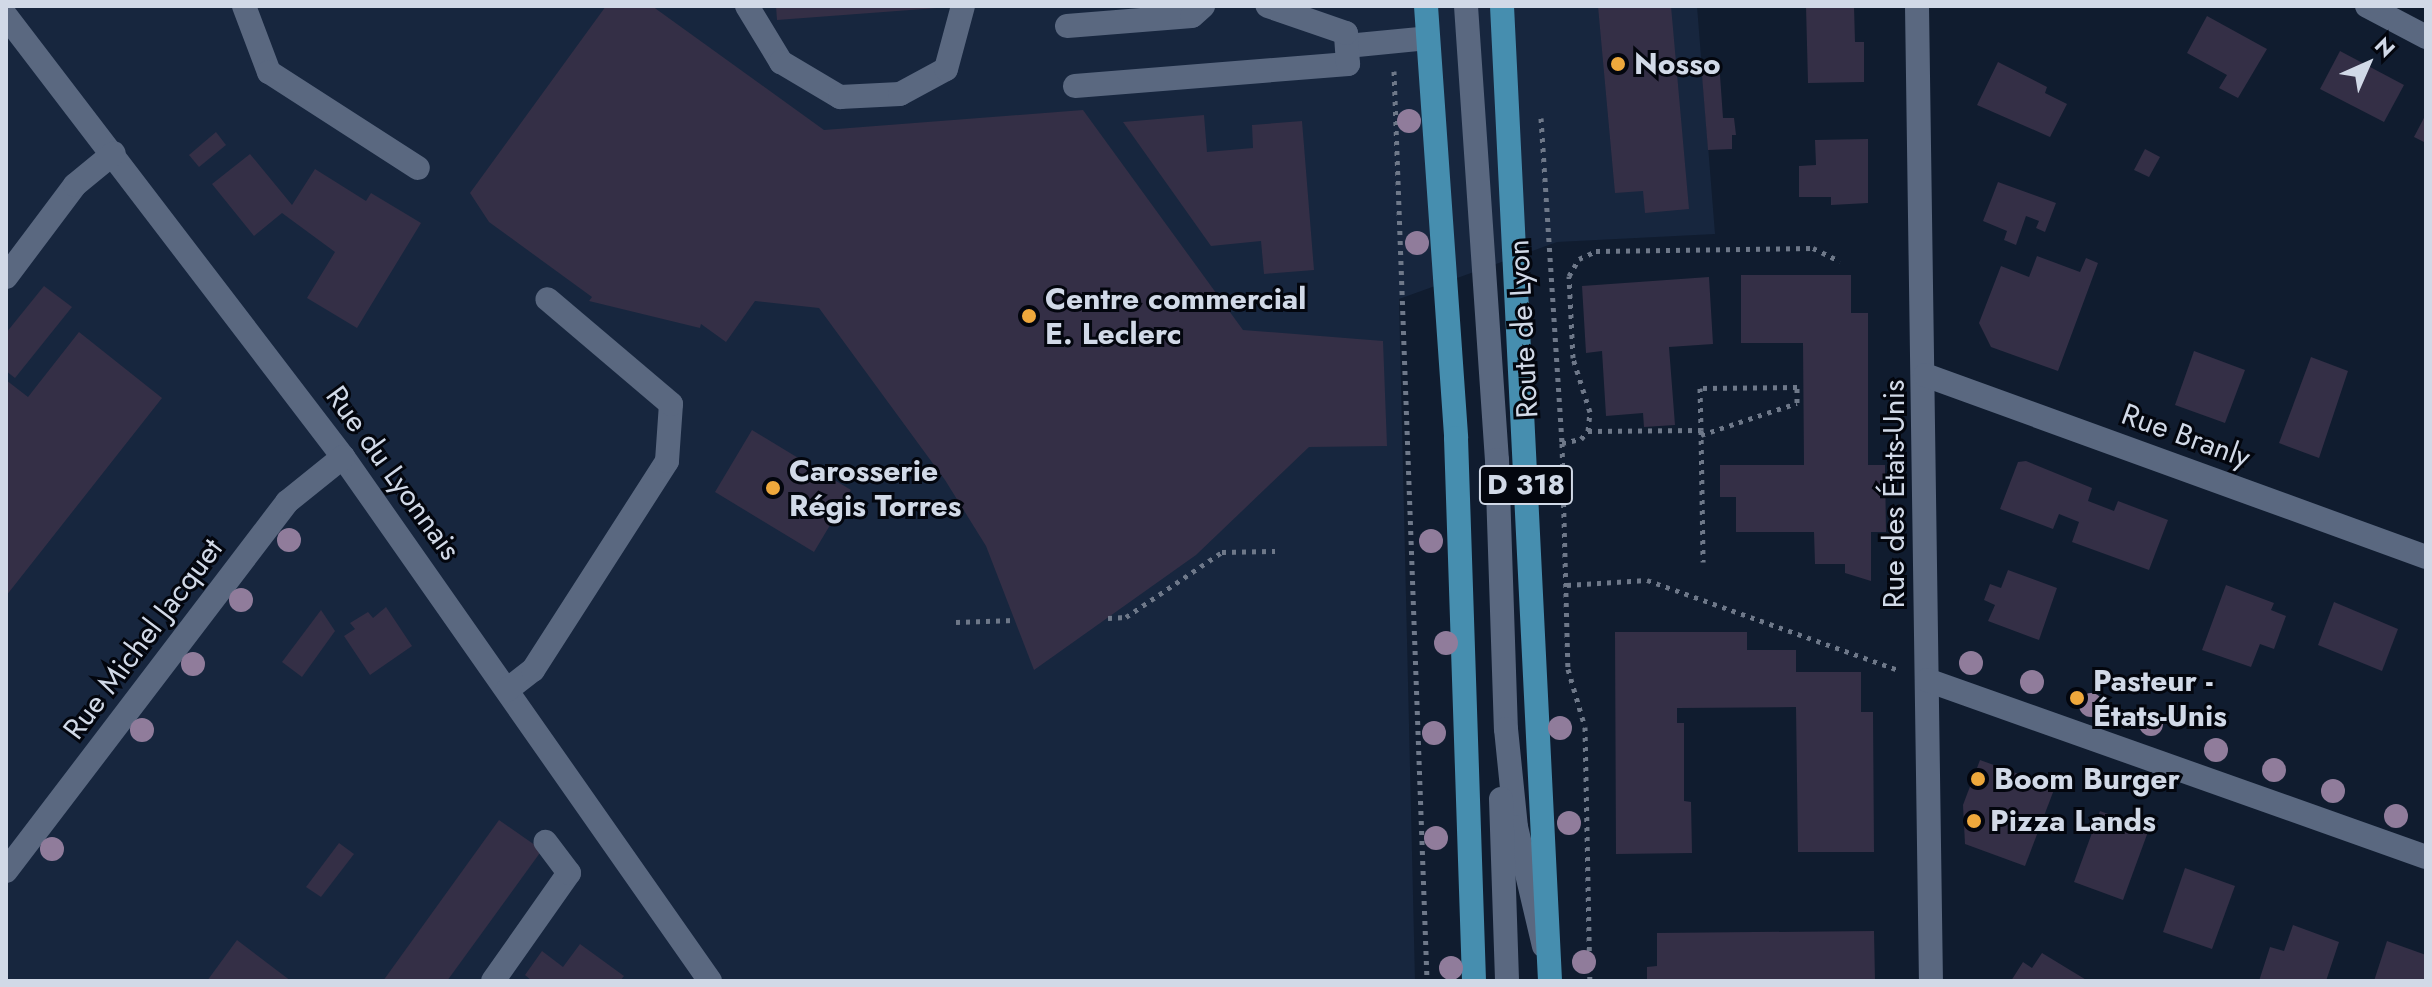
<!DOCTYPE html>
<meta charset="utf-8">
<style>
body{margin:0}
#map{position:relative;width:2432px;height:987px;overflow:hidden;background:#101c2f;font-family:Jost,sans-serif}
div>[style]{position:absolute}
.built>*{inset:0;background:#17263e}
.building>*{inset:0;background:#342f46}
.path>*{height:5px;margin-top:-2.5px;transform-origin:0;background:repeating-linear-gradient(90deg,#6e7889 0 4px,transparent 0 10px)}
.minor>*{height:24px;margin:-12px;padding:0 12px;transform-origin:12px;border-radius:12px;background:#5a6880}
.major>*{height:24px;margin:-12px;padding:0 12px;transform-origin:12px;border-radius:12px;background:#468eaf}
.trees>*{width:24px;height:24px;margin:-12px;border-radius:50%;background:#907c9b}
.dots>*{width:22px;height:22px;translate:-50% -50%;box-sizing:border-box;border:4px solid #03060e;border-radius:50%}
span{translate:-50% -50%;white-space:nowrap;text-align:center;line-height:1.15;-webkit-text-stroke:6px #03060e;paint-order:stroke}
.shield-label span{padding:2px 6px;background:#03060e;border:2px solid;border-radius:6px;-webkit-text-stroke-width:0}
.shield-label{font-size:28px;color:#d1d9e7;font-weight:700}
.poi-label{font-size:30px;color:#d1d9e7;font-weight:700}
.left{translate:0 -50%;text-align:left}
.street-label{font-size:30px;color:#d1d9e7}
.frame{position:absolute;inset:0;border:8px solid #d1d9e7;pointer-events:none}
.north{position:absolute;left:2328px;top:24px;width:80px;height:80px;-webkit-text-stroke:6px #03060e;paint-order:stroke;rotate:45deg;font-size:22px;font-weight:700;line-height:32px;text-align:center;color:#d1d9e7}
.north::after{content:'';display:block;margin:auto;width:28px;height:36px;background:#d1d9e7;clip-path:polygon(50% 0,100% 100%,50% 72%,0 100%)}
</style>
<div id="map">
<div class="built">
<div style="clip-path:polygon(6px 6px,1697px 6px,1715px 234px,1557px 242px,1399px 299px,1415px 981px,6px 981px)"></div>
</div>
<div class="building">
<div style="clip-path:polygon(606px 6px,652px 6px,824px 130px,1083px 110px,1243px 330px,1383px 341px,1387px 446px,1309px 447px,1196px 555px,1034px 670px,986px 546px,945px 480px,819px 308px,755px 301px,726px 342px,701px 324px,700px 328px,589px 301px,592px 297px,489px 222px,470px 193px)"></div>
<div style="clip-path:polygon(776px 6px,937px 6px,937px 8px,777px 20px)"></div>
<div style="clip-path:polygon(1598px 6px,1671px 6px,1689px 209px,1645px 213px,1643px 191px,1615px 193px)"></div>
<div style="clip-path:polygon(1806px 6px,1854px 6px,1855px 42px,1864px 42px,1864px 82px,1808px 83px)"></div>
<div style="clip-path:polygon(2207px 16px,2267px 49px,2238px 98px,2219px 88px,2227px 75px,2187px 53px)"></div>
<div style="clip-path:polygon(2340px 51px,2404px 85px,2384px 122px,2320px 89px)"></div>
<div style="clip-path:polygon(1719px 61px,1723px 118px,1734px 118px,1736px 135px,1732px 135px,1732px 149px,1708px 150px,1701px 63px)"></div>
<div style="clip-path:polygon(1998px 62px,2047px 87px,2045px 93px,2067px 104px,2050px 137px,1977px 105px)"></div>
<div style="clip-path:polygon(2426px 114px,2426px 143px,2414px 137px)"></div>
<div style="clip-path:polygon(1204px 115px,1207px 152px,1253px 148px,1252px 125px,1302px 121px,1314px 270px,1264px 274px,1261px 241px,1211px 246px,1123px 122px)"></div>
<div style="clip-path:polygon(216px 132px,226px 145px,199px 167px,189px 155px)"></div>
<div style="clip-path:polygon(1868px 139px,1868px 203px,1831px 205px,1831px 197px,1799px 197px,1799px 166px,1816px 165px,1815px 140px)"></div>
<div style="clip-path:polygon(2145px 149px,2160px 157px,2149px 177px,2134px 170px)"></div>
<div style="clip-path:polygon(250px 154px,292px 205px,315px 169px,366px 201px,371px 193px,421px 223px,357px 328px,307px 298px,335px 252px,282px 213px,254px 236px,212px 184px)"></div>
<div style="clip-path:polygon(1998px 182px,2056px 203px,2045px 232px,2036px 228px,2039px 221px,2026px 216px,2016px 245px,2004px 240px,2007px 231px,1983px 221px)"></div>
<div style="clip-path:polygon(2037px 256px,2080px 272px,2086px 258px,2098px 263px,2058px 371px,1991px 347px,1979px 323px,2001px 266px,2029px 277px)"></div>
<div style="clip-path:polygon(1741px 275px,1851px 275px,1851px 313px,1868px 313px,1868px 465px,1885px 465px,1886px 532px,1871px 532px,1871px 581px,1845px 573px,1845px 564px,1815px 564px,1814px 532px,1736px 532px,1736px 497px,1720px 497px,1720px 465px,1804px 465px,1803px 343px,1741px 343px)"></div>
<div style="clip-path:polygon(1709px 277px,1713px 344px,1669px 347px,1675px 425px,1644px 427px,1643px 413px,1606px 416px,1602px 351px,1586px 353px,1582px 286px)"></div>
<div style="clip-path:polygon(44px 286px,72px 307px,15px 378px,6px 371px,6px 333px)"></div>
<div style="clip-path:polygon(79px 332px,162px 398px,6px 596px,6px 380px,28px 397px)"></div>
<div style="clip-path:polygon(2194px 351px,2245px 370px,2225px 423px,2175px 405px)"></div>
<div style="clip-path:polygon(2311px 357px,2348px 371px,2319px 458px,2279px 443px)"></div>
<div style="clip-path:polygon(752px 430px,851px 490px,814px 552px,715px 492px)"></div>
<div style="clip-path:polygon(2026px 461px,2092px 488px,2088px 501px,2114px 511px,2118px 501px,2168px 520px,2149px 570px,2072px 542px,2079px 522px,2059px 514px,2053px 529px,2000px 509px,2018px 462px)"></div>
<div style="clip-path:polygon(2008px 570px,2057px 588px,2039px 640px,1988px 621px,1995px 605px,1984px 600px,1990px 584px,2001px 588px)"></div>
<div style="clip-path:polygon(2226px 585px,2274px 603px,2271px 610px,2286px 616px,2274px 649px,2260px 644px,2251px 667px,2202px 650px)"></div>
<div style="clip-path:polygon(2334px 602px,2398px 629px,2382px 671px,2318px 645px)"></div>
<div style="clip-path:polygon(386px 607px,412px 646px,370px 675px,344px 636px,355px 629px,350px 623px,368px 612px,373px 618px)"></div>
<div style="clip-path:polygon(321px 610px,335px 631px,302px 677px,282px 662px)"></div>
<div style="clip-path:polygon(1615px 632px,1747px 632px,1747px 650px,1796px 650px,1796px 672px,1861px 672px,1861px 712px,1873px 712px,1874px 852px,1798px 852px,1796px 707px,1677px 708px,1677px 723px,1684px 723px,1684px 801px,1691px 802px,1692px 853px,1616px 854px)"></div>
<div style="clip-path:polygon(1980px 760px,2055px 787px,2025px 866px,1965px 844px,1963px 805px)"></div>
<div style="clip-path:polygon(2100px 811px,2149px 829px,2123px 900px,2074px 882px)"></div>
<div style="clip-path:polygon(499px 820px,542px 850px,447px 981px,383px 981px)"></div>
<div style="clip-path:polygon(339px 843px,354px 854px,321px 897px,306px 887px)"></div>
<div style="clip-path:polygon(2185px 868px,2235px 886px,2212px 949px,2163px 932px)"></div>
<div style="clip-path:polygon(2293px 925px,2339px 942px,2326px 981px,2259px 981px,2270px 947px,2284px 951px)"></div>
<div style="clip-path:polygon(1874px 931px,1875px 981px,1647px 981px,1647px 967px,1657px 966px,1657px 933px)"></div>
<div style="clip-path:polygon(237px 940px,291px 981px,207px 981px)"></div>
<div style="clip-path:polygon(2387px 941px,2426px 955px,2426px 981px,2374px 981px)"></div>
<div style="clip-path:polygon(580px 944px,624px 976px,620px 981px,532px 981px,525px 975px,542px 951px,563px 967px)"></div>
<div style="clip-path:polygon(2042px 953px,2088px 981px,2011px 981px,2023px 962px,2032px 968px)"></div>
</div>
<div class="path">
<div style="left:1394px;top:71px;width:911px;rotate:87.92deg"></div>
<div style="left:1541px;top:118px;width:326px;rotate:86.3deg"></div>
<div style="left:1562px;top:443px;width:226px;rotate:88.5deg"></div>
<div style="left:1568px;top:669px;width:60px;rotate:73.7deg"></div>
<div style="left:1585px;top:727px;width:254px;rotate:88.9deg"></div>
<div style="left:1588px;top:431px;width:113px;rotate:-0.5deg"></div>
<div style="left:1701px;top:435px;width:101px;rotate:-18.4deg"></div>
<div style="left:1797px;top:403px;width:16px;rotate:-90deg"></div>
<div style="left:1797px;top:387px;width:97px;rotate:179.4deg"></div>
<div style="left:1700px;top:388px;width:42px;rotate:88.6deg"></div>
<div style="left:1701px;top:430px;width:132px;rotate:89.1deg"></div>
<div style="left:1562px;top:443px;width:19px;rotate:-12deg"></div>
<div style="left:1581px;top:439px;width:11px;rotate:-49deg"></div>
<div style="left:1588px;top:431px;width:19px;rotate:-84deg"></div>
<div style="left:1590px;top:412px;width:57px;rotate:-107.5deg"></div>
<div style="left:1573px;top:358px;width:82px;rotate:-92.8deg"></div>
<div style="left:1569px;top:276px;width:20px;rotate:-60deg"></div>
<div style="left:1579px;top:259px;width:19px;rotate:-25deg"></div>
<div style="left:1596px;top:251px;width:217px;rotate:-0.8deg"></div>
<div style="left:1813px;top:248px;width:30px;rotate:26deg"></div>
<div style="left:1567px;top:585px;width:80px;rotate:-3.6deg"></div>
<div style="left:1647px;top:580px;width:267px;rotate:19.7deg"></div>
<div style="left:1108px;top:618px;width:18px;rotate:-3deg"></div>
<div style="left:1126px;top:617px;width:116px;rotate:-34.1deg"></div>
<div style="left:1222px;top:552px;width:53px;rotate:-1.1deg"></div>
<div style="left:956px;top:622px;width:59px;rotate:-1.9deg"></div>
</div>
<div class="minor">
<div style="left:244px;top:6px;width:71px;rotate:69.3deg"></div>
<div style="left:269px;top:72px;width:177px;rotate:32.8deg"></div>
<div style="left:747px;top:6px;width:66px;rotate:58.7deg"></div>
<div style="left:781px;top:62px;width:69px;rotate:30.7deg"></div>
<div style="left:840px;top:97px;width:60px;rotate:-2.9deg"></div>
<div style="left:900px;top:94px;width:52px;rotate:-28.5deg"></div>
<div style="left:946px;top:69px;width:65px;rotate:-74.9deg"></div>
<div style="left:1466px;top:6px;width:455px;rotate:86.1deg"></div>
<div style="left:1497px;top:460px;width:269px;rotate:88.1deg"></div>
<div style="left:1506px;top:729px;width:99px;rotate:84.2deg"></div>
<div style="left:1516px;top:827px;width:122px;rotate:76.8deg"></div>
<div style="left:1917px;top:6px;width:975px;rotate:89.18deg"></div>
<div style="left:2367px;top:6px;width:67px;rotate:27.7deg"></div>
<div style="left:6px;top:16px;width:555px;rotate:52.61deg"></div>
<div style="left:343px;top:457px;width:640px;rotate:54.99deg"></div>
<div style="left:1067px;top:26px;width:125px;rotate:-4.6deg"></div>
<div style="left:1192px;top:16px;width:15px;rotate:-42deg"></div>
<div style="left:1347px;top:46px;width:81px;rotate:-5.6deg"></div>
<div style="left:1075px;top:86px;width:274px;rotate:-4.6deg"></div>
<div style="left:1348px;top:64px;width:31px;rotate:-94deg"></div>
<div style="left:1346px;top:33px;width:83px;rotate:-160.9deg"></div>
<div style="left:6px;top:277px;width:115px;rotate:-53.1deg"></div>
<div style="left:75px;top:185px;width:50px;rotate:-39.4deg"></div>
<div style="left:1925px;top:375px;width:533px;rotate:19.96deg"></div>
<div style="left:1927px;top:680px;width:529px;rotate:19.53deg"></div>
<div style="left:507px;top:690px;width:33px;rotate:-38deg"></div>
<div style="left:533px;top:670px;width:248px;rotate:-57.3deg"></div>
<div style="left:667px;top:461px;width:57px;rotate:-86deg"></div>
<div style="left:671px;top:404px;width:162px;rotate:-139.7deg"></div>
<div style="left:1501px;top:799px;width:182px;rotate:88.1deg"></div>
<div style="left:6px;top:871px;width:464px;rotate:-52.7deg"></div>
<div style="left:287px;top:502px;width:72px;rotate:-38.8deg"></div>
<div style="left:493px;top:981px;width:132px;rotate:-54.9deg"></div>
<div style="left:569px;top:873px;width:39px;rotate:-127deg"></div>
</div>
<div class="major">
<div style="left:1426px;top:6px;width:433px;rotate:86deg"></div>
<div style="left:1456px;top:438px;width:543px;rotate:88.1deg"></div>
<div style="left:1502px;top:6px;width:976px;rotate:87.18deg"></div>
</div>
<div class="trees">
<div style="left:1409px;top:121px"></div>
<div style="left:1417px;top:243px"></div>
<div style="left:289px;top:540px"></div>
<div style="left:1431px;top:541px"></div>
<div style="left:241px;top:600px"></div>
<div style="left:1446px;top:643px"></div>
<div style="left:1971px;top:663px"></div>
<div style="left:193px;top:664px"></div>
<div style="left:2032px;top:682px"></div>
<div style="left:2091px;top:705px"></div>
<div style="left:2151px;top:724px"></div>
<div style="left:1560px;top:728px"></div>
<div style="left:142px;top:730px"></div>
<div style="left:1434px;top:733px"></div>
<div style="left:2216px;top:750px"></div>
<div style="left:2274px;top:770px"></div>
<div style="left:2333px;top:791px"></div>
<div style="left:2396px;top:816px"></div>
<div style="left:1569px;top:823px"></div>
<div style="left:1436px;top:838px"></div>
<div style="left:52px;top:849px"></div>
<div style="left:1584px;top:962px"></div>
<div style="left:1451px;top:968px"></div>
</div>
<div class="dots">
<div style="left:1618px;top:64px;background:#eea83c"></div>
<div style="left:1029px;top:316px;background:#eea83c"></div>
<div style="left:773px;top:488px;background:#eea83c"></div>
<div style="left:2077px;top:698px;background:#eea83c"></div>
<div style="left:1978px;top:779px;background:#eea83c"></div>
<div style="left:1974px;top:821px;background:#eea83c"></div>
</div>
<div class="shield-label">
<span style="left:1526px;top:485px">D 318</span>
</div>
<div class="poi-label">
<span class="left" style="left:1634px;top:64px">Nosso</span>
<span class="left" style="left:1045px;top:316px">Centre commercial<br>E. Leclerc</span>
<span class="left" style="left:789px;top:488px">Carosserie<br>Régis Torres</span>
<span class="left" style="left:2093px;top:698px">Pasteur -<br>États-Unis</span>
<span class="left" style="left:1994px;top:779px">Boom Burger</span>
<span class="left" style="left:1990px;top:821px">Pizza Lands</span>
</div>
<div class="street-label">
<span style="left:1523px;top:329px;rotate:-93deg">Route de Lyon</span>
<span style="left:2186px;top:436px;rotate:20deg">Rue Branly</span>
<span style="left:393px;top:473px;rotate:54deg">Rue du Lyonnais</span>
<span style="left:1894px;top:494px;rotate:-90deg">Rue des États-Unis</span>
<span style="left:143px;top:639px;rotate:-53deg">Rue Michel Jacquet</span>
</div>
<div class="frame"></div>
<div class="north">N</div>
</div>
